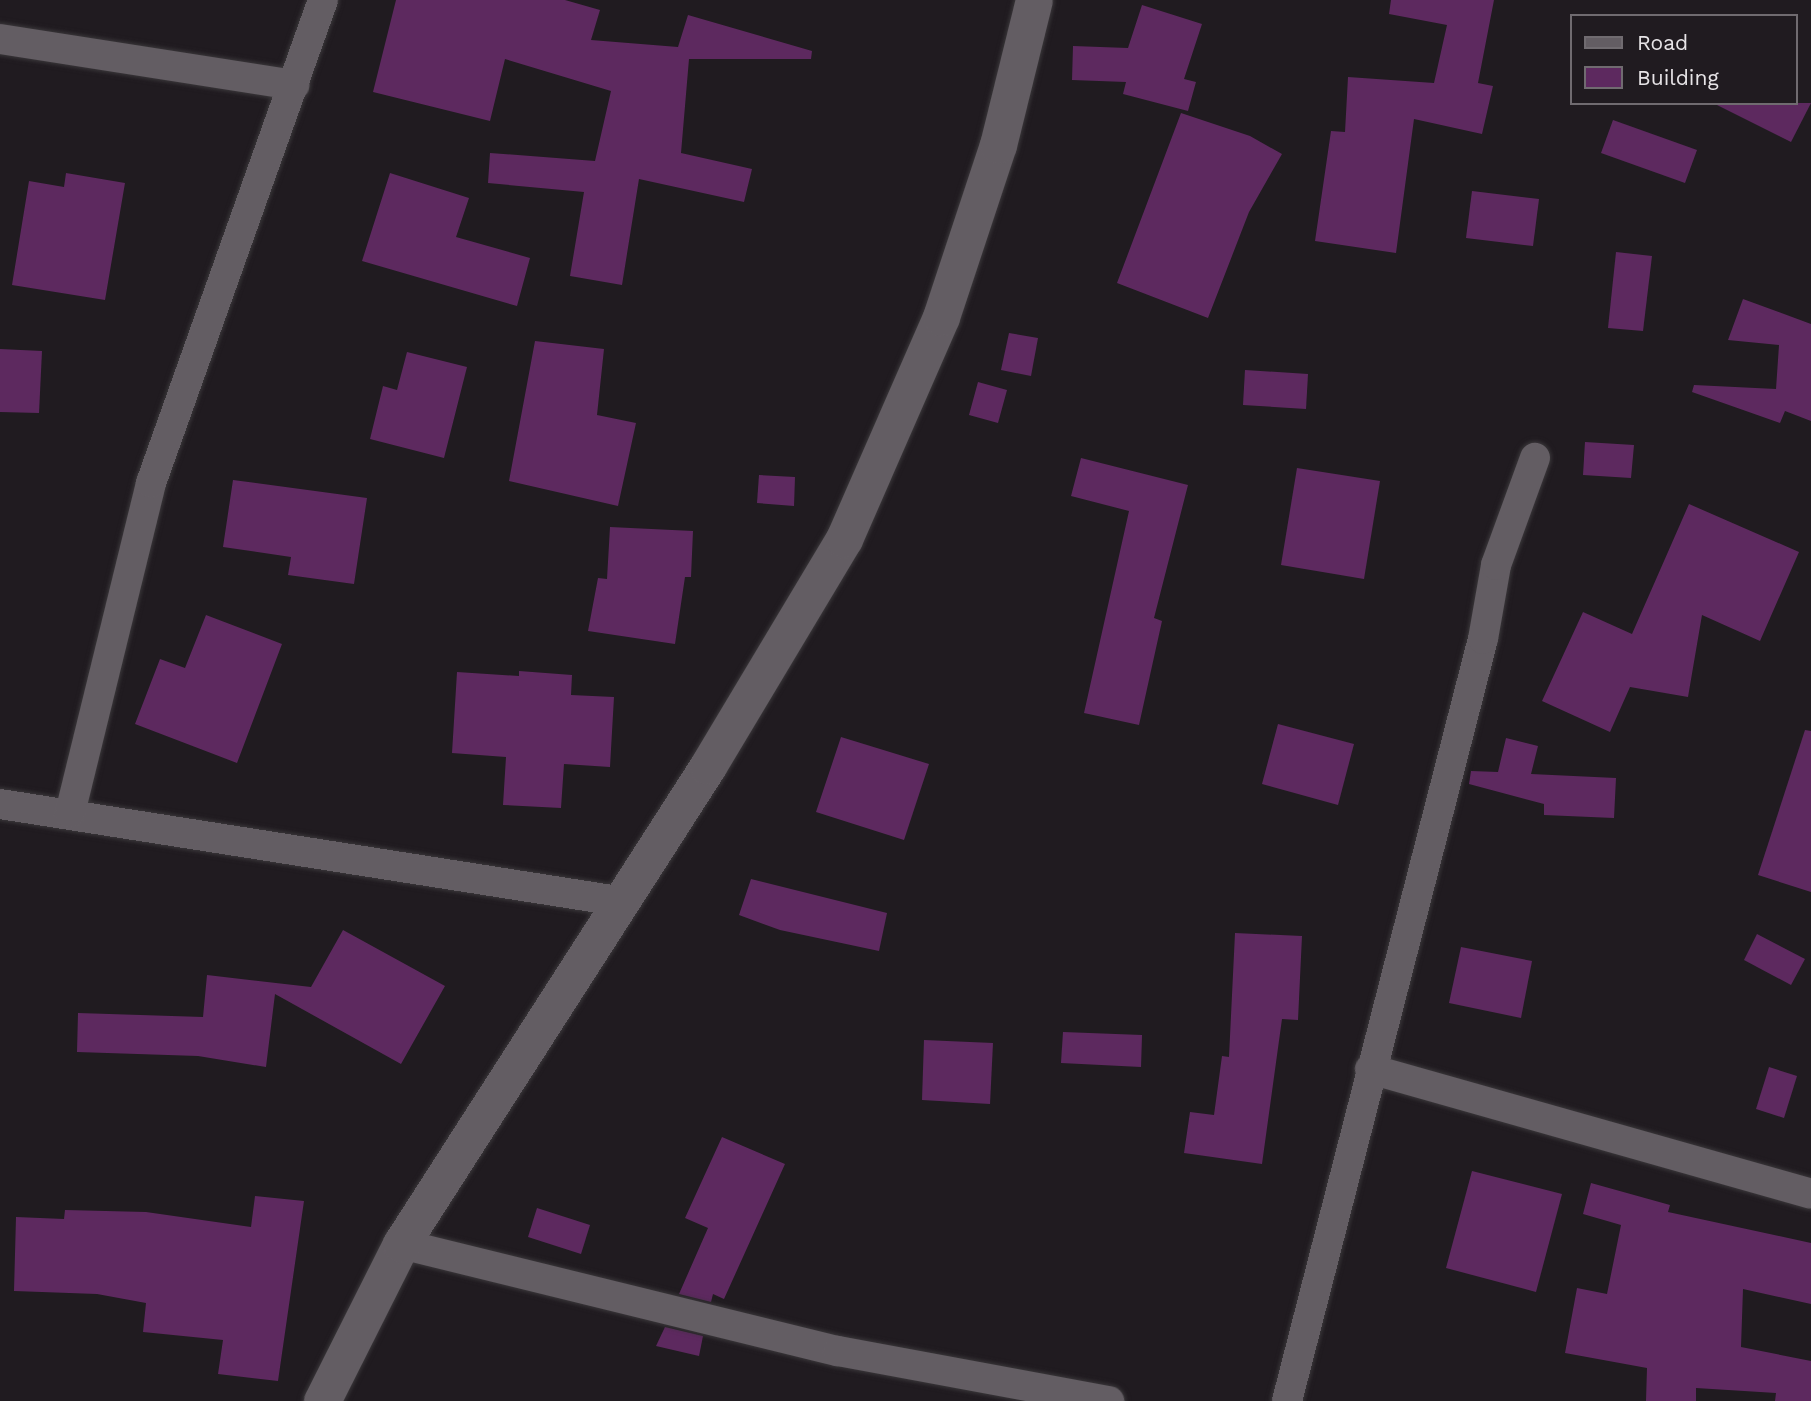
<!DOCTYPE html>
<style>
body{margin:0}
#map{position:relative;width:1811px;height:1401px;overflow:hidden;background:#201b20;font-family:"Work Sans",sans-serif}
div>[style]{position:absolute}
.building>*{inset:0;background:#5d295f}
.roads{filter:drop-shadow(0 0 2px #3a373a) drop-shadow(0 0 2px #3a373a)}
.minor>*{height:30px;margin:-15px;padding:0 15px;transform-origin:15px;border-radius:15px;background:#635d63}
.tertiary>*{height:37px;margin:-18.5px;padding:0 18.5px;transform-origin:18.5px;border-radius:18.5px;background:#635d63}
span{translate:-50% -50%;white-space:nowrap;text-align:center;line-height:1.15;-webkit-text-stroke:7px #201b20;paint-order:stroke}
.legend{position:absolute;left:1570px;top:14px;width:228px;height:91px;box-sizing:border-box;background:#201b20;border:2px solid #706b70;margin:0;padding:9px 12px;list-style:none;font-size:21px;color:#e7e4e7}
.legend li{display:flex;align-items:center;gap:14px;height:35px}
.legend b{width:35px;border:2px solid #706b70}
</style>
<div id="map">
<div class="building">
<div style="clip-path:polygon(396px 0,565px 0,600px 10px,591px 40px,678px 47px,688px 15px,812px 51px,811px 59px,689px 59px,681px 153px,752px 169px,744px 202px,639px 179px,622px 285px,570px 276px,584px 192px,488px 183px,490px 153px,595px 161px,611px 91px,505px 59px,490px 121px,373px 92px)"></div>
<div style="clip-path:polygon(1391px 0,1494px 0,1478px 83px,1493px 86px,1482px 134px,1414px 119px,1396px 253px,1315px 241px,1331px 131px,1345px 132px,1348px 77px,1434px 83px,1447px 25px,1389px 14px)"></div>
<div style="clip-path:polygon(1142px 5px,1202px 24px,1184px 79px,1196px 82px,1188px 111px,1123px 94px,1126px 82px,1072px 80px,1073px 46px,1128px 48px)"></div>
<div style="clip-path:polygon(1713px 103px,1811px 103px,1791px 142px)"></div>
<div style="clip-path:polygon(1181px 113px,1250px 136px,1282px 154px,1249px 212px,1208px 318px,1117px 283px)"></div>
<div style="clip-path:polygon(1613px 120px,1697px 150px,1685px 183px,1601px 153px)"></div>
<div style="clip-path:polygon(66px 173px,125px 183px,105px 300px,12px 285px,29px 181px,64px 187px)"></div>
<div style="clip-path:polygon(390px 173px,469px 198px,456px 237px,530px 258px,517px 306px,362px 261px)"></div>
<div style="clip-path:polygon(1472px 191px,1539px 199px,1533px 246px,1466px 238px)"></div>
<div style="clip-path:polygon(1616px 252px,1652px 256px,1643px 331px,1608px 328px)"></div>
<div style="clip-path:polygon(1743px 299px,1811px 324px,1811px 421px,1785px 411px,1780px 423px,1692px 392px,1694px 385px,1776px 389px,1779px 345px,1728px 340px)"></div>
<div style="clip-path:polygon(1009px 333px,1038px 338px,1031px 376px,1001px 370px)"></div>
<div style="clip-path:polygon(535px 341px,604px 349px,597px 415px,636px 423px,618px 506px,509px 481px)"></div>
<div style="clip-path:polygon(0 349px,42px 351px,39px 413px,0 412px)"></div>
<div style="clip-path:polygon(407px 352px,467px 367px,444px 458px,370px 439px,383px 386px,397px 390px)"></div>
<div style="clip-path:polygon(1245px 370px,1308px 374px,1306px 409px,1243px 405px)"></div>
<div style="clip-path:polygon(978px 382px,1007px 390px,998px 423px,969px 415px)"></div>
<div style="clip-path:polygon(1585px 442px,1634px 445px,1631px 478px,1583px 475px)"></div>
<div style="clip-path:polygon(1081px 458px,1188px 485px,1154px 618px,1162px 621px,1139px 725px,1084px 713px,1129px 511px,1071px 496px)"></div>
<div style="clip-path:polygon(1297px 468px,1380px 481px,1364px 579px,1281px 565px)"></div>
<div style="clip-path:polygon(759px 475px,795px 477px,794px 506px,757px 503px)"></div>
<div style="clip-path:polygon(233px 480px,367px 498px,354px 584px,288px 575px,291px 557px,223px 547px)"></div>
<div style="clip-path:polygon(1689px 504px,1799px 552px,1760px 641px,1702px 615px,1688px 697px,1630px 687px,1610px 732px,1542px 701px,1583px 612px,1632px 634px)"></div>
<div style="clip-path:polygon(610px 527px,693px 531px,691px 577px,685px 577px,675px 644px,588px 631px,598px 578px,607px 579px)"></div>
<div style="clip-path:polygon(206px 615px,282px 644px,237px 763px,135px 724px,160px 659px,185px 668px)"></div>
<div style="clip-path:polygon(519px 671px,572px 675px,571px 695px,614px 697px,610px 767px,564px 764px,561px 808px,503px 805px,506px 757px,452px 753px,457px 672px,519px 676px)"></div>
<div style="clip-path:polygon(1278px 724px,1354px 744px,1338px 805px,1262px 784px)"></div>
<div style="clip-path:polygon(1805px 730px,1811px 731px,1811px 892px,1758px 875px)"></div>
<div style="clip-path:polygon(841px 737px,929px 764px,904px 840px,816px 812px)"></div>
<div style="clip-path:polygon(1506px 738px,1538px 746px,1531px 774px,1616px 778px,1614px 818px,1544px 815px,1544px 804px,1469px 784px,1471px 771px,1498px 772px)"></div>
<div style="clip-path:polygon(751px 879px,887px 913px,879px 951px,780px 930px,739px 915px)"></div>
<div style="clip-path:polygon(343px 930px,445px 986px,401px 1064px,275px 994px,266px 1067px,198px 1056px,77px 1052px,78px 1013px,203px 1017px,207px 975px,311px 987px)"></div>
<div style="clip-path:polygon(1235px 933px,1302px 936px,1298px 1020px,1282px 1019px,1262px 1164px,1184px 1153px,1190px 1112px,1214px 1115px,1222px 1056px,1229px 1057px)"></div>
<div style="clip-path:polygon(1757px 934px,1805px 959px,1791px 985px,1744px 960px)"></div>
<div style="clip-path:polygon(1461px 947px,1532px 961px,1521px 1018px,1449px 1003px)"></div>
<div style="clip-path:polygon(1063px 1032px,1142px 1035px,1141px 1067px,1061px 1063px)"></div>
<div style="clip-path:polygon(924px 1040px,993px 1043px,990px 1104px,922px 1100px)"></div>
<div style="clip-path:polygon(1769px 1067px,1797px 1076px,1784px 1118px,1756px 1109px)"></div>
<div style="clip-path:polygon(722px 1137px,785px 1164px,724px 1299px,713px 1294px,711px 1302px,679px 1294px,708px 1228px,685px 1218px)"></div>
<div style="clip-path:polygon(1472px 1171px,1562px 1194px,1536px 1292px,1446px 1268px)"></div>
<div style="clip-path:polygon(1591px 1183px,1670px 1205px,1668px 1212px,1811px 1243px,1811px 1304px,1743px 1289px,1741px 1347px,1811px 1361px,1811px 1401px,1775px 1401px,1776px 1393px,1696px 1388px,1696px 1401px,1646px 1401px,1647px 1368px,1565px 1353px,1577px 1288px,1607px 1294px,1621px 1225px,1583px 1214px)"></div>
<div style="clip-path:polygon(255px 1196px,304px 1201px,278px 1381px,218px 1374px,223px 1340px,143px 1332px,146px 1303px,97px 1294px,14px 1291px,16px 1217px,64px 1219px,65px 1210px,146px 1212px,251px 1227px)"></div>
<div style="clip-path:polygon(537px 1208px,590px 1225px,581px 1254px,528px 1237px)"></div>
<div style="clip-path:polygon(665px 1327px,703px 1336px,699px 1356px,656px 1346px)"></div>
</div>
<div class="roads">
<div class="minor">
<div style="left:0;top:39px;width:298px;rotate:8.9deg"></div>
<div style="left:0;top:804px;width:626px;rotate:8.92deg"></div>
<div style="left:70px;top:813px;width:340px;rotate:-76.2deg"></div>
<div style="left:151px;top:483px;width:513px;rotate:-70.4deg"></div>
<div style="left:1370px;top:1069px;width:458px;rotate:15.8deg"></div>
<div style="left:401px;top:1244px;width:450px;rotate:13.8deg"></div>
<div style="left:838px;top:1351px;width:276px;rotate:10.5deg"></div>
<div style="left:1287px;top:1401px;width:787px;rotate:-75.58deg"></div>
<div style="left:1483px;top:639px;width:75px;rotate:-80deg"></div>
<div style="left:1496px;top:565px;width:114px;rotate:-70deg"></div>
</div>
<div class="tertiary">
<div style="left:322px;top:1401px;width:176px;rotate:-63.3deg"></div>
<div style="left:401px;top:1244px;width:568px;rotate:-57.29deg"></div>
<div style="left:708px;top:766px;width:265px;rotate:-59.1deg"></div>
<div style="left:844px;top:539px;width:242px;rotate:-66.4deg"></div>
<div style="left:941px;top:317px;width:181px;rotate:-71.7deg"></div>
<div style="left:998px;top:145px;width:149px;rotate:-76.1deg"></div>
</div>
</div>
<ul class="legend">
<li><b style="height:9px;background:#635d63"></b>Road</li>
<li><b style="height:19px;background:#5d295f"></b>Building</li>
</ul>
</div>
